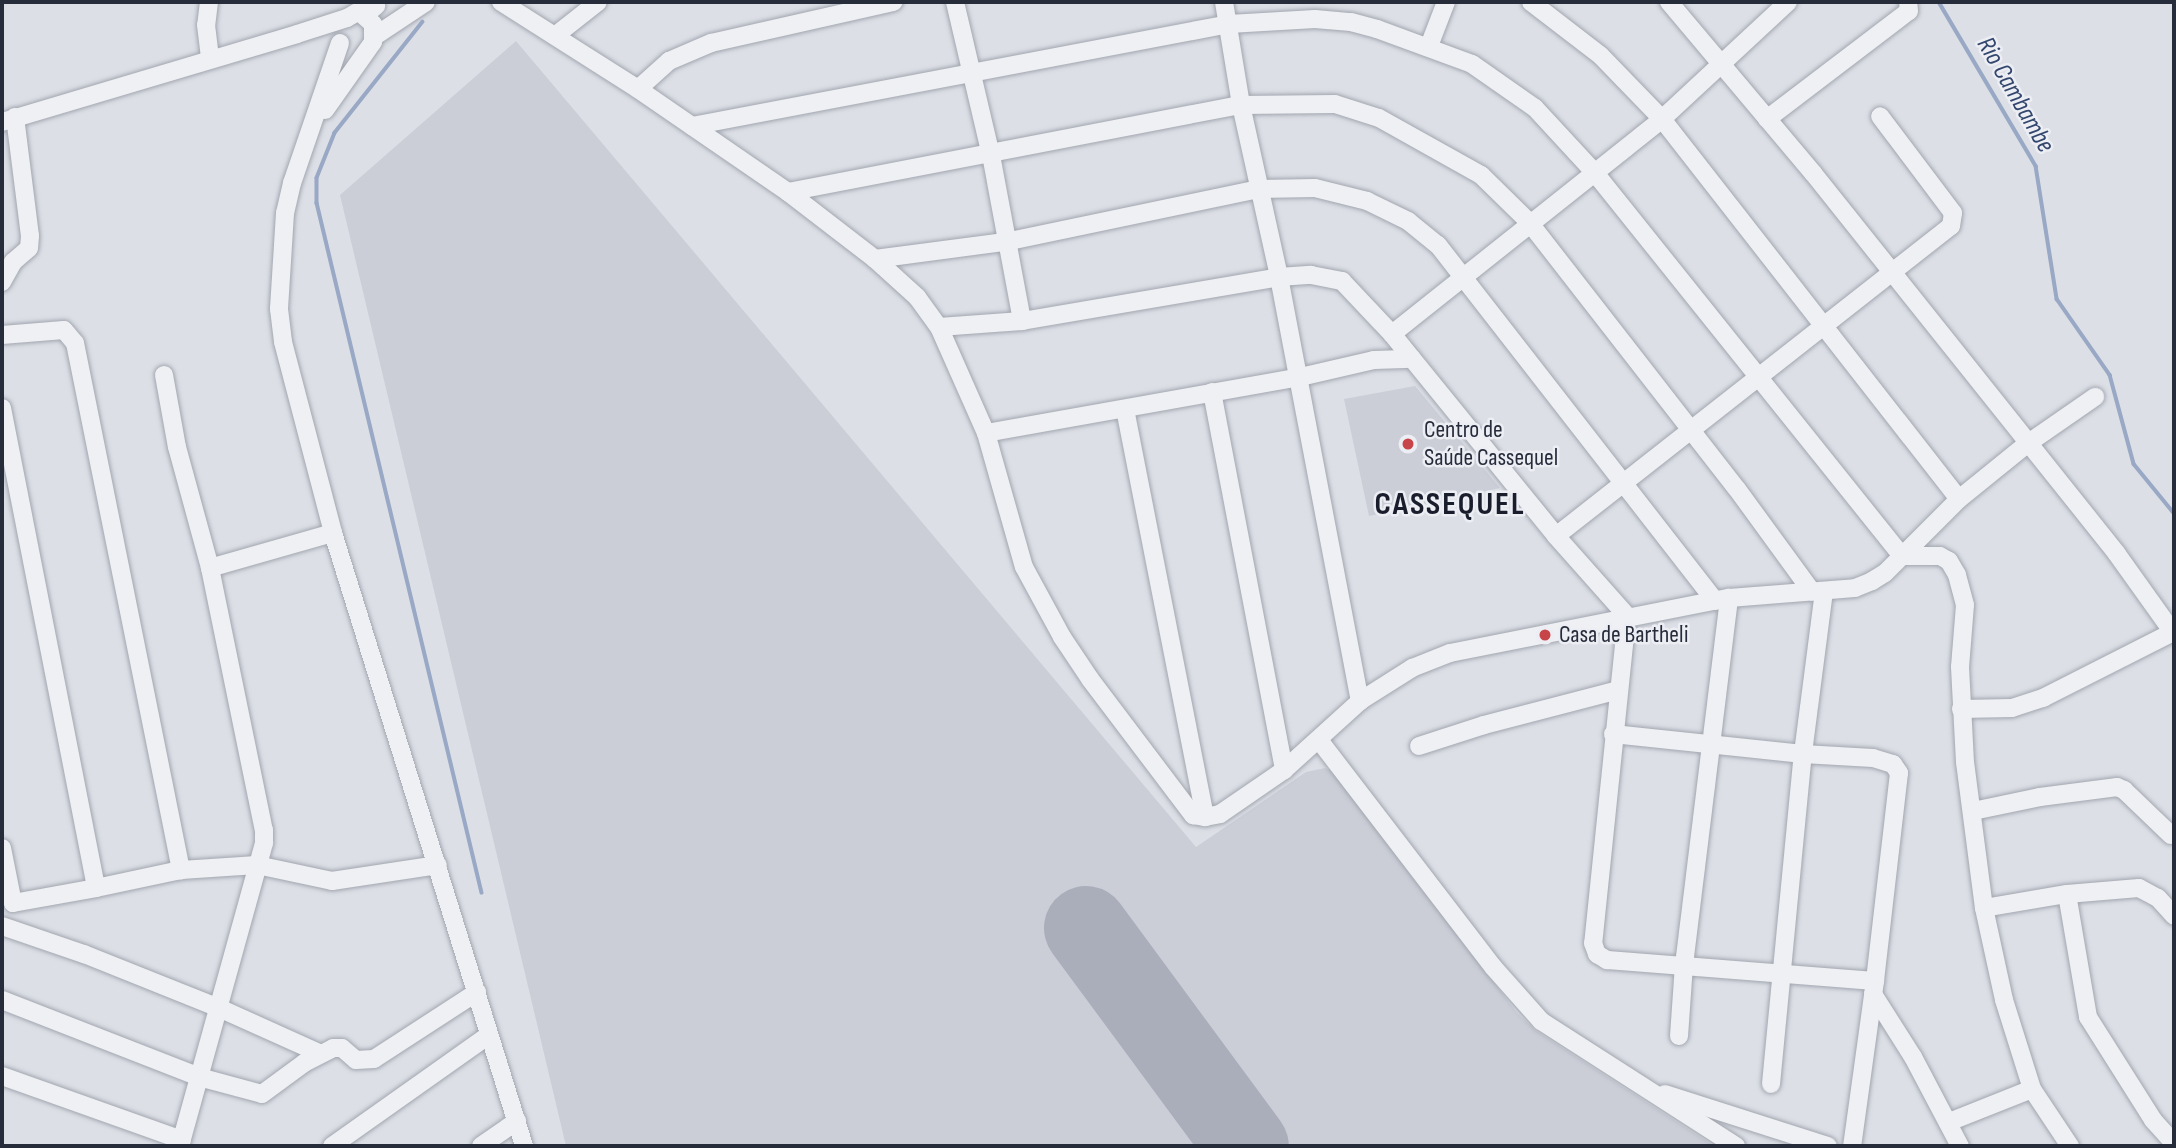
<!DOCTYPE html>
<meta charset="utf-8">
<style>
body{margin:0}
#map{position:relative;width:2176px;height:1148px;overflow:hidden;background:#dcdfe6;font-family:"Sofia Sans Condensed",sans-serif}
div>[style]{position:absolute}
.built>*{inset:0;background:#cbced7}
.stream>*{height:3.5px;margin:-1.75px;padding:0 1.75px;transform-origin:1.75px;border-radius:1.75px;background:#98a8c5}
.runway>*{height:84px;margin:-42px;padding:0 42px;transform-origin:42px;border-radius:42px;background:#aaaeba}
.roads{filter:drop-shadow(0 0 2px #a2a6af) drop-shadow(0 0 2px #a2a6af)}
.minor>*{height:18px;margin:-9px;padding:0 9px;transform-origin:9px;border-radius:9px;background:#eff0f4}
.dots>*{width:19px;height:19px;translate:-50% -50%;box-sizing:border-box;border:4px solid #eceef4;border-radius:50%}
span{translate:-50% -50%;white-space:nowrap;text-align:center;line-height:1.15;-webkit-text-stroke:5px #eceef4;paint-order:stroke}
.poi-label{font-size:24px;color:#272c3b}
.left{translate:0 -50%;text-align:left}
.water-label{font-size:26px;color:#33466d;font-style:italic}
.district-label{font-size:32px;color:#191d2c;font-weight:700;letter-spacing:2px}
.frame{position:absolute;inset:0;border:4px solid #272c3b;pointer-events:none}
</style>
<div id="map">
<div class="built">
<div style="clip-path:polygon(516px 41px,1196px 847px,1306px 772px,1325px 768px,1334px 772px,1517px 1013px,1536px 1031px,1714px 1146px,566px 1146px,340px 195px)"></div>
<div style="clip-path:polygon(1415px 386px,1500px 488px,1369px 516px,1344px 399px)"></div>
</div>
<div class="stream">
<div style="left:1939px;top:2px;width:191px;rotate:59.4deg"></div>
<div style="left:2036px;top:166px;width:135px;rotate:81deg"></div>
<div style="left:2057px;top:299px;width:93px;rotate:55.1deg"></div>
<div style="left:2110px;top:375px;width:92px;rotate:74.9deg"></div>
<div style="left:2134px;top:464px;width:63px;rotate:50.8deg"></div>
<div style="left:423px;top:22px;width:142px;rotate:128.4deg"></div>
<div style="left:335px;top:133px;width:48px;rotate:111.8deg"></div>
<div style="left:317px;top:178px;width:25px;rotate:90deg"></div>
<div style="left:317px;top:203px;width:709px;rotate:76.55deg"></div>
</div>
<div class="runway">
<div style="left:1086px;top:928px;width:271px;rotate:53.6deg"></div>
</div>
<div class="roads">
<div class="minor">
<div style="left:209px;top:2px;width:23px;rotate:97deg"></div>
<div style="left:206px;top:25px;width:34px;rotate:83deg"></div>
<div style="left:501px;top:2px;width:162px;rotate:32.4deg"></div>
<div style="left:638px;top:89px;width:182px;rotate:34.5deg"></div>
<div style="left:788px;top:192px;width:110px;rotate:37.6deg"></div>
<div style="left:875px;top:259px;width:57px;rotate:42.1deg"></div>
<div style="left:917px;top:297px;width:37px;rotate:54deg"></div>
<div style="left:939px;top:327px;width:116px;rotate:66.1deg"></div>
<div style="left:986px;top:433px;width:139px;rotate:74.2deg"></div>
<div style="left:1024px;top:567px;width:80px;rotate:61.5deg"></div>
<div style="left:1062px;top:637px;width:50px;rotate:56.3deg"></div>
<div style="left:1090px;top:679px;width:171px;rotate:52.9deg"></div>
<div style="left:1193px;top:815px;width:12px;rotate:9deg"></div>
<div style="left:1205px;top:817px;width:15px;rotate:-11deg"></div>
<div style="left:1220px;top:814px;width:78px;rotate:-34.5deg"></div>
<div style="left:1284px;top:770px;width:103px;rotate:-42.2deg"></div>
<div style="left:1360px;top:701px;width:62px;rotate:-32.4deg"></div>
<div style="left:1412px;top:668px;width:41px;rotate:-21.5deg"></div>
<div style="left:1450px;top:653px;width:284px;rotate:-11.2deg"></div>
<div style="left:1729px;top:598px;width:126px;rotate:-4.5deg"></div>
<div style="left:1855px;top:588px;width:18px;rotate:-22deg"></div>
<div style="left:1872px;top:581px;width:15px;rotate:-32deg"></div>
<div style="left:1885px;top:573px;width:105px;rotate:-45deg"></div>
<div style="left:1959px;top:499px;width:87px;rotate:-39deg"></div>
<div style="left:2027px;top:444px;width:83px;rotate:-34.7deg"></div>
<div style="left:955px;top:2px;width:157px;rotate:76.8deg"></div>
<div style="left:991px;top:155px;width:169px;rotate:79.4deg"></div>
<div style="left:1224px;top:2px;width:104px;rotate:80.6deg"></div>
<div style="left:1241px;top:105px;width:176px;rotate:77.5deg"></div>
<div style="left:1279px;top:277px;width:432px;rotate:79.2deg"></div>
<div style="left:1531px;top:2px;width:88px;rotate:37.6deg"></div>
<div style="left:1601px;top:56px;width:88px;rotate:45.9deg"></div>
<div style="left:1662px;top:119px;width:482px;rotate:52deg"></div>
<div style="left:1669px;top:2px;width:224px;rotate:49.9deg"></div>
<div style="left:1813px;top:173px;width:487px;rotate:51.4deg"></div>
<div style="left:2117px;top:554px;width:98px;rotate:54.5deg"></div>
<div style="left:556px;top:35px;width:53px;rotate:-38.2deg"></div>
<div style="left:375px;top:36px;width:61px;rotate:-33.7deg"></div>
<div style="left:340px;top:43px;width:148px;rotate:108.9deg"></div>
<div style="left:292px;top:183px;width:31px;rotate:103deg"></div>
<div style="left:285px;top:213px;width:96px;rotate:93.6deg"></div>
<div style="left:279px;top:309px;width:33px;rotate:83deg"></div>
<div style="left:283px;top:342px;width:197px;rotate:75.3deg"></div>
<div style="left:333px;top:533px;width:642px;rotate:72.69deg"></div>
<div style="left:1429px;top:46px;width:47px;rotate:-68.9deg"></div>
<div style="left:638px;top:89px;width:42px;rotate:-42.1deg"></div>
<div style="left:669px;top:61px;width:46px;rotate:-23.2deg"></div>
<div style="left:711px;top:43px;width:187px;rotate:-12.7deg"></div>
<div style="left:325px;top:110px;width:83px;rotate:-54.8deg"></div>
<div style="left:373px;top:42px;width:18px;rotate:-90deg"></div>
<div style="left:373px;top:24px;width:12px;rotate:-138deg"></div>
<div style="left:364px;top:16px;width:16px;rotate:-40deg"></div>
<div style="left:1767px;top:119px;width:178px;rotate:-37.3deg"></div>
<div style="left:1909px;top:11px;width:9px;rotate:-96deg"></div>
<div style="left:2px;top:122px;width:308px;rotate:-16.6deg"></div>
<div style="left:297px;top:34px;width:52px;rotate:-17.7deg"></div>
<div style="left:347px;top:18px;width:32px;rotate:-30deg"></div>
<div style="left:692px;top:126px;width:547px;rotate:-10.75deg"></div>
<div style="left:1229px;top:24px;width:86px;rotate:-3.3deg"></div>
<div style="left:1315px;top:19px;width:36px;rotate:5deg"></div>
<div style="left:1351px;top:22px;width:27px;rotate:15deg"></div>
<div style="left:1377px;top:29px;width:101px;rotate:20.2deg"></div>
<div style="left:1472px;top:64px;width:77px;rotate:34.9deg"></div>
<div style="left:1535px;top:108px;width:88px;rotate:47.3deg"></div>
<div style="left:1595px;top:173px;width:491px;rotate:51.3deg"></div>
<div style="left:1902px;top:556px;width:38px"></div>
<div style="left:1940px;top:556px;width:10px;rotate:29deg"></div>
<div style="left:1949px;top:561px;width:16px;rotate:60deg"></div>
<div style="left:1957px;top:575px;width:31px;rotate:75deg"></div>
<div style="left:1965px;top:605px;width:62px;rotate:94.6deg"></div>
<div style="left:1960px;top:667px;width:95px;rotate:87deg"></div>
<div style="left:1965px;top:762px;width:147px;rotate:82.6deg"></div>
<div style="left:1984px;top:908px;width:94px;rotate:77.7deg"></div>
<div style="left:2004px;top:1000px;width:93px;rotate:72.5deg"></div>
<div style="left:2032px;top:1089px;width:69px;rotate:56.3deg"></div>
<div style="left:788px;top:192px;width:461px;rotate:-10.9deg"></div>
<div style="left:1241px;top:105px;width:94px;rotate:-0.6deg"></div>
<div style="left:1335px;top:104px;width:46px;rotate:17.7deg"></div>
<div style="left:1379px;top:118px;width:117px;rotate:29.2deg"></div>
<div style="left:1481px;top:175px;width:67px;rotate:44.4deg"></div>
<div style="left:1529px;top:222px;width:338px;rotate:52.1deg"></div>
<div style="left:1737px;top:489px;width:127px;rotate:53.9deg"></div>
<div style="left:875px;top:259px;width:131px;rotate:-7.5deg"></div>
<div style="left:1005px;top:242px;width:258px;rotate:-11.8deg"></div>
<div style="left:1258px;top:189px;width:57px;rotate:-1deg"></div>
<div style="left:1315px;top:188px;width:54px;rotate:14deg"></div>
<div style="left:1367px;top:201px;width:46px;rotate:26deg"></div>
<div style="left:1408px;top:221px;width:38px;rotate:39deg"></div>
<div style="left:1438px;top:245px;width:451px;rotate:52.1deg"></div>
<div style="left:2px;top:282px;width:23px;rotate:-61deg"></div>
<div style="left:13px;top:262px;width:21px;rotate:-41deg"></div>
<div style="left:29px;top:248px;width:12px;rotate:-85deg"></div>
<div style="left:30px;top:236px;width:120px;rotate:-97.2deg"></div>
<div style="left:939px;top:327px;width:83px;rotate:-4.1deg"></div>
<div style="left:1022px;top:321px;width:261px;rotate:-9.7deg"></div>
<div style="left:1279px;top:277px;width:32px;rotate:-4deg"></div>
<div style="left:1311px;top:275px;width:32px;rotate:11deg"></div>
<div style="left:1342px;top:281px;width:73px;rotate:46.7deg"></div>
<div style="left:1392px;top:334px;width:260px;rotate:50.9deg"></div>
<div style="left:1556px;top:536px;width:107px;rotate:48.4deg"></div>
<div style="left:1627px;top:616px;width:329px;rotate:95.9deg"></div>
<div style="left:1593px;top:943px;width:12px;rotate:70deg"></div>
<div style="left:1597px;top:954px;width:12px;rotate:31deg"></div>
<div style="left:1607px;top:960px;width:269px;rotate:4.5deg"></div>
<div style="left:1392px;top:334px;width:345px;rotate:-38.5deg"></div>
<div style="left:1662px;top:119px;width:172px;rotate:-42.9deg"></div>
<div style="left:2px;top:335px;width:62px;rotate:-4.6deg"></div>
<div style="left:64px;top:330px;width:17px;rotate:50deg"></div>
<div style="left:75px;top:343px;width:538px;rotate:78.63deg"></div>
<div style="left:181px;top:870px;width:76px;rotate:-3.8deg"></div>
<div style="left:257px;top:865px;width:77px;rotate:12deg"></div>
<div style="left:332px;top:881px;width:107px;rotate:-8.6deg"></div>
<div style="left:164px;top:375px;width:73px;rotate:79.8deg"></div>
<div style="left:177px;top:447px;width:125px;rotate:74.7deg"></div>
<div style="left:210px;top:568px;width:268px;rotate:78.4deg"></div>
<div style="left:264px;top:830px;width:13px;rotate:90deg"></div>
<div style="left:264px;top:843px;width:314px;rotate:105.5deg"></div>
<div style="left:1212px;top:392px;width:385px;rotate:79.2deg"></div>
<div style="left:2px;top:408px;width:489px;rotate:78.9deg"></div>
<div style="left:96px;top:888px;width:87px;rotate:-12deg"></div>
<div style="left:1125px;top:409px;width:416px;rotate:78.9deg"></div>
<div style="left:986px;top:433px;width:315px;rotate:-10.1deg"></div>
<div style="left:1296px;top:378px;width:80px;rotate:-13deg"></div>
<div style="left:1374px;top:360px;width:38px;rotate:-2deg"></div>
<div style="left:1556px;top:536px;width:502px;rotate:-38.13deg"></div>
<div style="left:1951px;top:226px;width:13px;rotate:-81deg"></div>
<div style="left:1953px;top:213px;width:121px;rotate:-127deg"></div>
<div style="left:210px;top:568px;width:128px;rotate:-15.9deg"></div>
<div style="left:1961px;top:709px;width:51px;rotate:-1.1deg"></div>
<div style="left:2012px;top:708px;width:33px;rotate:-18deg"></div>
<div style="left:2043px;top:698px;width:146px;rotate:-26.9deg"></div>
<div style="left:1613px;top:734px;width:191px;rotate:6deg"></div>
<div style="left:1803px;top:754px;width:70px;rotate:3.3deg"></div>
<div style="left:1873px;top:758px;width:21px;rotate:17deg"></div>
<div style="left:1893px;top:764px;width:11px;rotate:56deg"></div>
<div style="left:1899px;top:773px;width:209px;rotate:96.6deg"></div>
<div style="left:1875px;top:981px;width:167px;rotate:97.9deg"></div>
<div style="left:1319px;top:740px;width:287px;rotate:52.5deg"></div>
<div style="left:1494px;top:968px;width:71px;rotate:48.4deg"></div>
<div style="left:1541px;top:1021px;width:232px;rotate:32.7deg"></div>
<div style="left:1419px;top:746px;width:68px;rotate:-17.9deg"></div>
<div style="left:1484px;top:725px;width:138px;rotate:-14.6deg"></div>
<div style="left:1973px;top:811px;width:68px;rotate:-11.8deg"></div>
<div style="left:2040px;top:797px;width:78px;rotate:-7.4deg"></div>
<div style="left:2117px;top:787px;width:8px;rotate:23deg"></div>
<div style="left:2124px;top:790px;width:65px;rotate:43.8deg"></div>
<div style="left:2px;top:848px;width:56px;rotate:78.7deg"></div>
<div style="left:13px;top:903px;width:84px;rotate:-10.2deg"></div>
<div style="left:2067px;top:894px;width:125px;rotate:80.3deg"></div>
<div style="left:2088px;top:1017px;width:122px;rotate:57.7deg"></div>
<div style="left:2153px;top:1120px;width:31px;rotate:48deg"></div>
<div style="left:1984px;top:908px;width:84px;rotate:-9.6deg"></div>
<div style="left:2067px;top:894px;width:72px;rotate:-4.8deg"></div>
<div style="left:2139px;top:888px;width:21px;rotate:28deg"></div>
<div style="left:2158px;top:898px;width:24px;rotate:48deg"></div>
<div style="left:2px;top:926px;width:87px;rotate:18.9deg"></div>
<div style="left:84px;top:954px;width:145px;rotate:21.8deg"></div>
<div style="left:219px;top:1008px;width:110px;rotate:24.2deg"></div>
<div style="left:1873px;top:994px;width:75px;rotate:57.6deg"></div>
<div style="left:1913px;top:1057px;width:101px;rotate:62.2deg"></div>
<div style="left:2px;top:1000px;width:212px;rotate:21.3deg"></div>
<div style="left:199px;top:1077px;width:65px;rotate:15.1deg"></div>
<div style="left:262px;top:1094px;width:52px;rotate:-36.4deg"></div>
<div style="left:304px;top:1063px;width:33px;rotate:-27deg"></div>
<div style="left:333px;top:1048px;width:9px"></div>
<div style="left:342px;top:1048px;width:18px;rotate:41deg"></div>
<div style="left:356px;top:1060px;width:18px;rotate:-3deg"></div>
<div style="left:374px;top:1059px;width:123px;rotate:-33deg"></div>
<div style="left:1679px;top:1036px;width:71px;rotate:-86deg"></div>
<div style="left:1684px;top:965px;width:370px;rotate:-83deg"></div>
<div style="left:2px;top:1076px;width:191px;rotate:19.6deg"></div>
<div style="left:1771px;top:1084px;width:333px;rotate:-84.5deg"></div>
<div style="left:1803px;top:753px;width:163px;rotate:-82.6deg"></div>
<div style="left:1665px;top:1094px;width:171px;rotate:17.7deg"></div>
<div style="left:1949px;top:1122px;width:89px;rotate:-21.7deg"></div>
<div style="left:332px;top:1146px;width:192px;rotate:-35.3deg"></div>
<div style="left:481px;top:1146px;width:44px;rotate:-34.8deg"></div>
</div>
</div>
<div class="dots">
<div style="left:1408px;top:444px;background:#c74549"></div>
<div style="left:1545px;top:635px;background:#c74549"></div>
</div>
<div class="poi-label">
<span class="left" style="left:1424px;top:444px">Centro de<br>Saúde Cassequel</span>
<span class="left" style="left:1559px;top:635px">Casa de Bartheli</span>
</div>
<div class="water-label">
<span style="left:2015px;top:95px;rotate:60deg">Rio Cambambe</span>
</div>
<div class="district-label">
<span style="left:1450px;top:505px">CASSEQUEL</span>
</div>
<div class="frame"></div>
</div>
